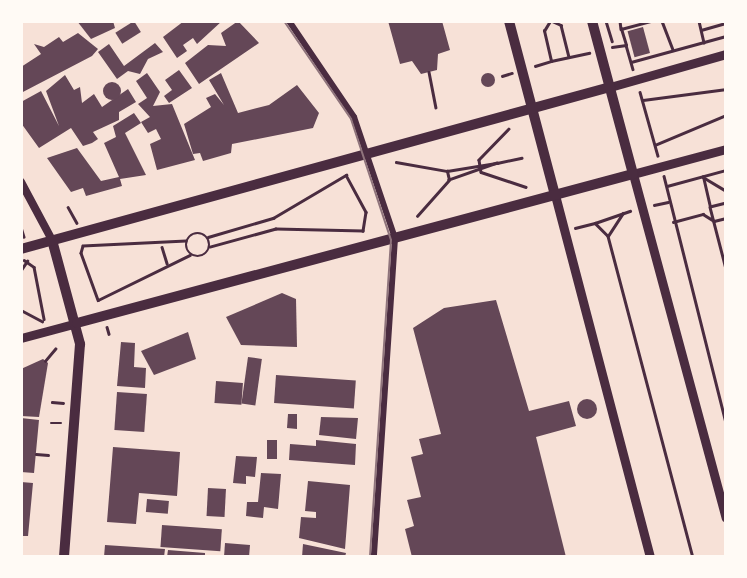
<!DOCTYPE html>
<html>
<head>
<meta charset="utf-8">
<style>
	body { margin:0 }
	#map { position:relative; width:747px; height:578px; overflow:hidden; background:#f7e1d7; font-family:"IBM Plex Serif",serif }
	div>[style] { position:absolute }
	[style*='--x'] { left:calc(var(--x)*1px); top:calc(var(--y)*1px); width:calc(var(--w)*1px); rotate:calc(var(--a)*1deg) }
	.building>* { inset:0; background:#644757; transform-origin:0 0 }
	.round { border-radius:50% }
	.path>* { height:2.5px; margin:-1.25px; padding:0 1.25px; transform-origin:1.25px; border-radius:1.25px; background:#4a2c40 }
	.path>.ring { margin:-1.25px; padding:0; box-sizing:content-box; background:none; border:2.5px solid #4a2c40; border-radius:50% }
	.minor>* { height:6px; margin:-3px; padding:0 3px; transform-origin:3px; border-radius:3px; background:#4a2c40 }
	.tertiary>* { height:8px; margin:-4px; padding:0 4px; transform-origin:4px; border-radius:4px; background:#4a2c40 }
	.secondary>* { height:9px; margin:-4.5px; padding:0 4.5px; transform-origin:4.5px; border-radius:4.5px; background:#4a2c40 }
	.primary>* { height:10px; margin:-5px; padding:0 5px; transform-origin:5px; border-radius:5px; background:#4a2c40 }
	.tram>* { height:2px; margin:-1px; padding:0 1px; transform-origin:1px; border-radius:1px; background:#8f747c }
	span { translate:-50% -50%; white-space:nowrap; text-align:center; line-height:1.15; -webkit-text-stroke:7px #fffaf5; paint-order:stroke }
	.frame { position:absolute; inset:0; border:23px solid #fffaf5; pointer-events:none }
</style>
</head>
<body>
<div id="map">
	<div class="building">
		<i style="clip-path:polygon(77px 21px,113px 21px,115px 28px,91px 39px)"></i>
		<i style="left:134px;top:21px;width:13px;height:22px;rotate:58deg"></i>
		<i style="clip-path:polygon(184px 21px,222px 21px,197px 44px,193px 38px,183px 45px,187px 51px,177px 58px,163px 37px)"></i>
		<i style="clip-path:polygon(238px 21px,259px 43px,199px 84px,185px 63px,208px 45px,226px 46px,221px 33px)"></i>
		<i style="clip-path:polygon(388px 21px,442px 21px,450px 50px,438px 54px,437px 70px,421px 74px,412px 61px,400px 64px)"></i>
		<i style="left:643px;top:27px;width:27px;height:16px;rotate:75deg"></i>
		<i style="clip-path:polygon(78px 33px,98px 49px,92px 56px,21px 93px,21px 67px,41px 54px,34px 44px,44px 47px,59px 37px,63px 42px)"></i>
		<i style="clip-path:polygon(155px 43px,163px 52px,148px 59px,140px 74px,128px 71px,117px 79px,98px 52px,109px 44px,124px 66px)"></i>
		<i style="clip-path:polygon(179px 70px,192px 88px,169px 103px,164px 96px,172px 90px,165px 80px)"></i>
		<i style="clip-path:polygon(147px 73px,160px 92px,153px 106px,172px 104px,195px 160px,157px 170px,150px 144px,161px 139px,156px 129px,148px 133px,141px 122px,150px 117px,138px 104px,147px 98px,136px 81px)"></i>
		<i style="clip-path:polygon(221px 73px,238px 113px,269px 105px,297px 85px,319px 113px,313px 128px,232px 144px,231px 153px,203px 161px,200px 153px,193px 154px,184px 124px,211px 107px,206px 98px,215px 94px,224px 105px,209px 80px)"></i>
		<i class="round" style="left:481px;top:73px;width:14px;height:14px"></i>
		<i style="clip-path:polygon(65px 75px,74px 90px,80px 87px,82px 103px,94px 94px,102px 107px,128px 89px,136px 102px,119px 112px,119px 120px,93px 132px,98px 139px,92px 143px,83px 146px,71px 128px,39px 148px,21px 123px,21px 102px,41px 91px,59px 126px,46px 91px)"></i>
		<i class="round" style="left:103px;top:82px;width:18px;height:18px"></i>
		<i style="clip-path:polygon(134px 113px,141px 123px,125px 133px,146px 175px,120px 179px,122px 186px,86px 196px,83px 188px,71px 192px,47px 158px,77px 148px,101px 181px,119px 177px,104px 143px,116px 137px,113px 126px)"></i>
		<i style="clip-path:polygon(282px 293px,296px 299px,297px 347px,241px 345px,226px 317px)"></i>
		<i style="clip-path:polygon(496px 300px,529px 411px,569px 401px,576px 426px,536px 437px,566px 557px,412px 557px,405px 529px,414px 526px,407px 500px,421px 497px,411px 457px,423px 454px,419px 439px,441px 434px,413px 328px,444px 308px)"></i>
		<i style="clip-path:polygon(188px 332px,196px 359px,154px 375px,141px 351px)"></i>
		<i style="clip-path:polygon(121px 342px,135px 343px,134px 367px,146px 368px,145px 388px,117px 386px)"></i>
		<i style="left:248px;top:357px;width:14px;height:47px;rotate:8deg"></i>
		<i style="clip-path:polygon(43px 359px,48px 363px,39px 417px,21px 416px,21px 369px)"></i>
		<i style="left:276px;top:375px;width:80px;height:28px;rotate:4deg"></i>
		<i style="left:216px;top:381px;width:27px;height:22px;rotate:4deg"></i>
		<i style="left:117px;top:392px;width:30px;height:38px;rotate:4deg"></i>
		<i class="round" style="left:577px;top:399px;width:20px;height:20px"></i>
		<i style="clip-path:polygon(288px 414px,297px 414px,297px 429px,287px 428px)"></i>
		<i style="clip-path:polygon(321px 417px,358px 418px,356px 439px,319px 435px)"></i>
		<i style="clip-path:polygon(21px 418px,39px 420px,34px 473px,21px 472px)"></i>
		<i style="left:267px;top:440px;width:10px;height:19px"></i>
		<i style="clip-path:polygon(316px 440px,356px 444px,355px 465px,289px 460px,290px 444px,316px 446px)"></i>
		<i style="clip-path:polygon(113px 447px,180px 452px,177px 496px,139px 493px,136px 524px,107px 522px)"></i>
		<i style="clip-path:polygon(236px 456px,257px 457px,255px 477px,246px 476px,246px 484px,233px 483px)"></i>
		<i style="clip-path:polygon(261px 473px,281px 474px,278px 509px,264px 507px,263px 518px,246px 516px,247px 502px,258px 502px)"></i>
		<i style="clip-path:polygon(308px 481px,350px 485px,345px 549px,299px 538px,301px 517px,316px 518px,316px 512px,305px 511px)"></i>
		<i style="clip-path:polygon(21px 482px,33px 483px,28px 536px,21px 536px)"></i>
		<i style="left:208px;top:488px;width:18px;height:28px;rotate:3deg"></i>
		<i style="left:147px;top:499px;width:22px;height:13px;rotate:5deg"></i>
		<i style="left:162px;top:525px;width:60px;height:22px;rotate:4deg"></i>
		<i style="clip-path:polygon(225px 543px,250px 545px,249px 557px,224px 557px)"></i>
		<i style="clip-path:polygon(303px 544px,346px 553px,345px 557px,302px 557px)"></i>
		<i style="clip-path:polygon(105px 545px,165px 549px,164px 557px,104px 557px)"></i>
		<i style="clip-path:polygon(168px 550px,205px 553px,205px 557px,167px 557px)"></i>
	</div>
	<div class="path">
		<i style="--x:552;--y:21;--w:10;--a:24"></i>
		<i style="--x:561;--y:25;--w:32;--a:76"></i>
		<i style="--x:606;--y:21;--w:21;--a:73"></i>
		<i style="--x:620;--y:21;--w:8;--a:83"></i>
		<i style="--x:662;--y:21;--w:31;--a:69"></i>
		<i style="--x:699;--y:21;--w:22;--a:77"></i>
		<i style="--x:701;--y:30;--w:26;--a:-16"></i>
		<i style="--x:626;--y:45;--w:17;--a:-107"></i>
		<i style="--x:621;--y:29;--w:31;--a:-15"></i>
		<i style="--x:612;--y:47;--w:14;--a:-8"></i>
		<i style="--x:626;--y:45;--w:25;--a:74"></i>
		<i style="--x:551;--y:61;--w:39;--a:-12"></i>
		<i style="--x:631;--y:62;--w:98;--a:-15.3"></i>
		<i style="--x:535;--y:66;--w:17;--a:-17"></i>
		<i style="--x:551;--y:61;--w:31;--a:-103"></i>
		<i style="--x:544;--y:31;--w:12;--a:-59"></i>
		<i style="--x:429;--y:72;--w:36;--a:79"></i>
		<i style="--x:502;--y:76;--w:10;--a:-17"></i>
		<i style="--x:640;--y:92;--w:66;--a:74.3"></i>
		<i style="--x:643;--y:100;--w:84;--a:-7.5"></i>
		<i style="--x:509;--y:129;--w:43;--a:134.1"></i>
		<i style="--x:479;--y:160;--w:12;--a:81"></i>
		<i style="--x:481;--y:172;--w:47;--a:18.4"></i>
		<i style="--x:655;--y:145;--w:77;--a:-22.9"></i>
		<i style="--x:396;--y:162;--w:52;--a:10"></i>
		<i style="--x:447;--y:171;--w:51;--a:-9.1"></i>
		<i style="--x:497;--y:163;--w:51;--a:160.5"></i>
		<i style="--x:449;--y:180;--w:9;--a:-103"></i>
		<i style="--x:497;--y:163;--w:25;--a:-12"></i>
		<i style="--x:664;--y:176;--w:255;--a:75.9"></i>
		<i style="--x:667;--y:186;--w:61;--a:-15.2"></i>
		<i style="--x:726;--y:203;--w:16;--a:166"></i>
		<i style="--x:710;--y:207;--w:64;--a:75.5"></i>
		<i style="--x:654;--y:205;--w:14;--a:-12"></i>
		<i style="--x:68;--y:207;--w:18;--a:61"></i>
		<i style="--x:710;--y:207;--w:31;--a:-103"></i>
		<i style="--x:703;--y:177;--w:27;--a:31"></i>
		<i style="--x:417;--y:216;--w:48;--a:-48.4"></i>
		<i style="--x:673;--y:222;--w:31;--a:-15"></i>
		<i style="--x:703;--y:214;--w:13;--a:32"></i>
		<i style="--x:714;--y:221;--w:12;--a:-14"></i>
		<i style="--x:595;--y:223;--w:37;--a:-19"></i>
		<i style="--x:21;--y:227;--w:10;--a:73"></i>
		<i style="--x:575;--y:228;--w:21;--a:-14"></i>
		<i style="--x:595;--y:223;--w:18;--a:45"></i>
		<i style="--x:608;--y:236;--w:332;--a:75.2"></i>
		<i class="ring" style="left:186px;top:233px;width:21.5px;height:21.5px"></i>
		<i style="--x:608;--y:236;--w:27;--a:-57"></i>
		<i style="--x:208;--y:237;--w:68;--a:-16.3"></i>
		<i style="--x:273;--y:218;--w:85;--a:-30.5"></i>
		<i style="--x:346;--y:175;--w:42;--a:61.6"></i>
		<i style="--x:366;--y:212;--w:19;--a:99"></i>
		<i style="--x:363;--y:231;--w:87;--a:-178.7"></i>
		<i style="--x:276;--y:229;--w:68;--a:164.7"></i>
		<i style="--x:186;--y:241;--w:103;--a:177.2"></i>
		<i style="--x:83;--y:246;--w:7;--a:106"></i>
		<i style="--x:81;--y:253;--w:50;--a:70.1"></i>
		<i style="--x:98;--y:300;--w:102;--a:-26.1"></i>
		<i style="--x:162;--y:247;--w:17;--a:73"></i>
		<i style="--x:24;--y:260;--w:12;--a:35"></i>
		<i style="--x:34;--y:267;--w:53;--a:79.1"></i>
		<i style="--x:21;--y:270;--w:11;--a:-56"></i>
		<i style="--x:21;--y:310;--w:24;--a:28"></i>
		<i style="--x:107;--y:327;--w:7;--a:74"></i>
		<i style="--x:45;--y:361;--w:16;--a:-50"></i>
		<i style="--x:52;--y:402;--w:11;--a:5"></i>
		<i style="--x:51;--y:423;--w:10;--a:0"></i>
		<i style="--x:36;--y:454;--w:12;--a:5"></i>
	</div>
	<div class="minor">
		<i style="--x:289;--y:21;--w:116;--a:55.9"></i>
		<i style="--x:354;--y:117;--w:128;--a:71.3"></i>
		<i style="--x:395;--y:238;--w:320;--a:93.8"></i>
	</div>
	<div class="tertiary">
		<i style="--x:21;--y:182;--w:66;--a:61.9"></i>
	</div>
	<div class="secondary">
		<i style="--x:610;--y:87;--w:121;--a:-15.9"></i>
		<i style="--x:726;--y:149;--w:96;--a:165"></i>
		<i style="--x:633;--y:174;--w:356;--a:74.9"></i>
		<i style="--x:555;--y:195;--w:374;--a:75.3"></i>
		<i style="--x:21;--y:338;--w:58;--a:-15"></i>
	</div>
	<div class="primary">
		<i style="--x:509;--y:21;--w:180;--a:75.2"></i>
		<i style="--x:52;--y:240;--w:108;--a:74.9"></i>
		<i style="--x:80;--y:344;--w:214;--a:94.3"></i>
		<i style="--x:21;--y:249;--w:611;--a:-15.38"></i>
		<i style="--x:77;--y:323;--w:576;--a:-15"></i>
		<i style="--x:633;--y:174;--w:158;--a:-105"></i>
	</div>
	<div class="tram">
		<i style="--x:284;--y:21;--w:119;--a:55.6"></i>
		<i style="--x:351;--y:119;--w:127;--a:71.7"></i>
		<i style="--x:391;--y:240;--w:318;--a:93.8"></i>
	</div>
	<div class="frame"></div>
</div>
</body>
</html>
